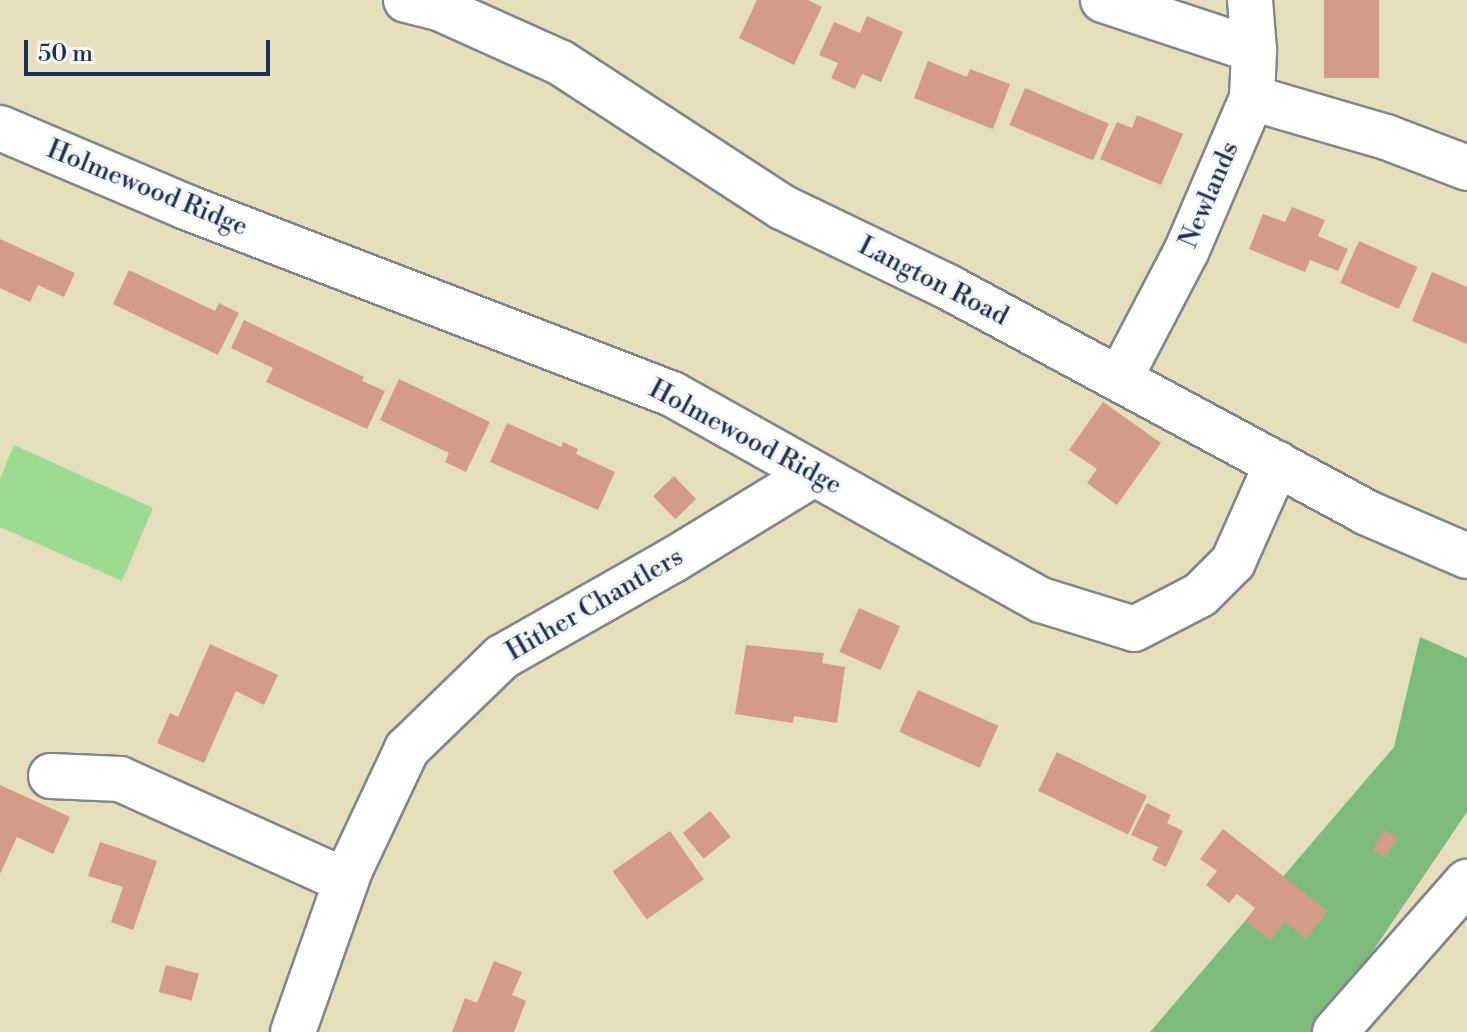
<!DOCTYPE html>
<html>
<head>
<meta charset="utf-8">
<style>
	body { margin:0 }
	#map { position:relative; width:1467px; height:1032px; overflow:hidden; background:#e6dfbb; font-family:"Libre Bodoni",serif }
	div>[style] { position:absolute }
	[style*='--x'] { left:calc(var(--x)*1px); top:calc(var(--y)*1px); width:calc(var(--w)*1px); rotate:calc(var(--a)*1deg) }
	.green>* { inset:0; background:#9cdb91 }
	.forest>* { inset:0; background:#7dbb7b }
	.building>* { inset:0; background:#d49b86; transform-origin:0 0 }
	.roads { filter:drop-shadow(2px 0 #80878c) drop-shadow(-2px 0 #80878c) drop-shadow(0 2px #80878c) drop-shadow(0 -2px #80878c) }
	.minor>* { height:44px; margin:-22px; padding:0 22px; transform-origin:22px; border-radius:22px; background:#fff }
	.major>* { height:44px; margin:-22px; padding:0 22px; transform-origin:22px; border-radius:22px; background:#fff }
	span { translate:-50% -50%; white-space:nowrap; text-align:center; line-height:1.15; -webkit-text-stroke:6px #f6f6f2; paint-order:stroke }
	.street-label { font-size:26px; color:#1b2f5e }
	.scale { position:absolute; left:24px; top:40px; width:246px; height:36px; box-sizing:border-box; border:4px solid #1b2f5e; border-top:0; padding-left:10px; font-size:24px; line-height:28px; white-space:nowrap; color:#1b2f5e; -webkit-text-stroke:6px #f6f6f2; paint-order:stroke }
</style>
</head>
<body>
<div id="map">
	<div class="green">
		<i style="clip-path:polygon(14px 445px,153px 508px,122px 581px,0 527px,0 479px)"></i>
	</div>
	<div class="forest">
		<i style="clip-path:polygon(1420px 637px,1467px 658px,1467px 812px,1318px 1032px,1150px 1032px,1394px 747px)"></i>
	</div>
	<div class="building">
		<i style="clip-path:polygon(757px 0,808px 0,822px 7px,794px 65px,739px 38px)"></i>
		<i style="left:1324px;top:0;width:55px;height:78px"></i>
		<i style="clip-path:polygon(867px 16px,903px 32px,881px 82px,862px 74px,855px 89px,831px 78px,838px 63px,819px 55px,834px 22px,860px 33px)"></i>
		<i style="clip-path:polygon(928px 61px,967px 77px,970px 69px,1010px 84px,993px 129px,914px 98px)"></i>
		<i style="left:1025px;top:88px;width:91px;height:40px;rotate:23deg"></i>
		<i style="clip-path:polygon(1137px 115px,1183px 134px,1161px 185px,1100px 159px,1117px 122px,1132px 128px)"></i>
		<i style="clip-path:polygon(1292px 207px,1325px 220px,1318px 236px,1348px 249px,1338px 271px,1310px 260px,1305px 272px,1249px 249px,1263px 214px,1285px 222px)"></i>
		<i style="clip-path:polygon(0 239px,75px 273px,64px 297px,38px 285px,30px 302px,0 288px)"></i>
		<i style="left:1359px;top:241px;width:64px;height:46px;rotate:24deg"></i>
		<i style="clip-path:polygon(129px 270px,215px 311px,219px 303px,239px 313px,218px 355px,113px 304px)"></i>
		<i style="clip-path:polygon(1432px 272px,1467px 287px,1467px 344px,1412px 321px)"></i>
		<i style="clip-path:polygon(244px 320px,364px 377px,362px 381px,385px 391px,367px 429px,266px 382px,273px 368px,231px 348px)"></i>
		<i style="clip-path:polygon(399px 379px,490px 422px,466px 472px,445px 462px,449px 453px,380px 420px)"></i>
		<i style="clip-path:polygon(1103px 402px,1161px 443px,1117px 505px,1087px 483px,1097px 469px,1069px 450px)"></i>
		<i style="clip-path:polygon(507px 423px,561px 447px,563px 442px,578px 449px,576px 454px,615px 472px,598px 510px,490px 462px)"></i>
		<i style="left:674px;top:476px;width:32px;height:29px;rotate:46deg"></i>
		<i style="left:859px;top:608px;width:45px;height:48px;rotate:24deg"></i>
		<i style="clip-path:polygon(210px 644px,278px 675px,264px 705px,236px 691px,204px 763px,157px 743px,170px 713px,178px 717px)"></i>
		<i style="clip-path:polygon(746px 645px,824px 653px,822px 663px,845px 667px,837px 723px,794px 716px,793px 723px,735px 714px)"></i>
		<i style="left:918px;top:690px;width:88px;height:46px;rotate:24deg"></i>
		<i style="left:1057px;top:752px;width:100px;height:43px;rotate:26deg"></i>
		<i style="clip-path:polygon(0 785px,70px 817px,53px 854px,17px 837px,0 874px)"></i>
		<i style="clip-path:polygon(1147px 803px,1171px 815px,1167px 823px,1183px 831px,1166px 867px,1152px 860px,1158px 847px,1131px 835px)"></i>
		<i style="left:710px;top:811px;width:33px;height:35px;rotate:51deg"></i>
		<i style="clip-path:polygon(1223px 829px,1328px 911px,1306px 939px,1285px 922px,1271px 940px,1245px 921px,1255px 908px,1237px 894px,1229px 903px,1206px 885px,1217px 871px,1200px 859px)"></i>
		<i style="left:1385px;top:830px;width:15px;height:23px;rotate:32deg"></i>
		<i style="left:670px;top:831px;width:59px;height:70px;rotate:55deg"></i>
		<i style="clip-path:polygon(100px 842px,157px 861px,133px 930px,111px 922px,123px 887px,88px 876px)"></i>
		<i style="clip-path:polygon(494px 961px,522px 972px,512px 995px,526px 1001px,514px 1032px,452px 1032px,465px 998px,477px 1003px)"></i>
		<i style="left:166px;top:965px;width:34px;height:28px;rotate:15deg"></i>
	</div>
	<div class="roads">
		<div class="minor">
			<i style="--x:1103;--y:0;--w:159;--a:18.3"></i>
			<i style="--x:1252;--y:98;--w:140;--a:16.2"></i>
			<i style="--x:1386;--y:137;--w:87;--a:20.9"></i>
			<i style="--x:0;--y:128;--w:202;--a:23"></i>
			<i style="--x:186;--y:207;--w:521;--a:21.05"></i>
			<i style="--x:672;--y:394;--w:423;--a:29.2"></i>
			<i style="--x:1041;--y:600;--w:97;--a:17.3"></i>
			<i style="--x:1134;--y:629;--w:74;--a:-27.3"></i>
			<i style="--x:1200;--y:595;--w:47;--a:-45"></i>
			<i style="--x:1233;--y:562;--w:108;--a:-66"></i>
			<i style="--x:1120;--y:378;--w:142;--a:-62.4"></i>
			<i style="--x:1186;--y:252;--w:168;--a:-66.8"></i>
			<i style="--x:1252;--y:98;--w:48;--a:-87.6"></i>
			<i style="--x:1254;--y:50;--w:50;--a:-94.6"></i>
			<i style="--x:51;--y:776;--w:69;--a:2.5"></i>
			<i style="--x:120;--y:779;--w:248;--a:24.3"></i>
			<i style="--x:293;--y:1032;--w:172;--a:-70.6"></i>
			<i style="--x:350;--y:870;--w:134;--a:-64.8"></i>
			<i style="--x:407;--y:749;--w:132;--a:-44.1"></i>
			<i style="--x:502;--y:657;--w:197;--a:-29.6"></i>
			<i style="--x:673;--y:560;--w:165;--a:-31.4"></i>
			<i style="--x:1335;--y:1032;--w:200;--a:-48.7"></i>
		</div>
		<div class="major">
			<i style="--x:406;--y:0;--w:36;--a:14"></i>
			<i style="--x:441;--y:9;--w:132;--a:24.2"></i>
			<i style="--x:561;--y:63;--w:264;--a:33.1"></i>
			<i style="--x:782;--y:207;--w:184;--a:25.7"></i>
			<i style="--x:948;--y:287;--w:474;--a:28.3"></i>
			<i style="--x:1365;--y:512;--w:111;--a:23.3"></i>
		</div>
	</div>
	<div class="street-label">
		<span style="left:147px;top:189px;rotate:22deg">Holmewood Ridge</span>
		<span style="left:1210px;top:195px;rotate:-67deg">Newlands</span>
		<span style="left:933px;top:282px;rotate:27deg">Langton Road</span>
		<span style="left:745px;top:438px;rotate:28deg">Holmewood Ridge</span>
		<span style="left:595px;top:605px;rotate:-30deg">Hither Chantlers</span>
	</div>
	<div class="scale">50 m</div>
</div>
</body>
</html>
